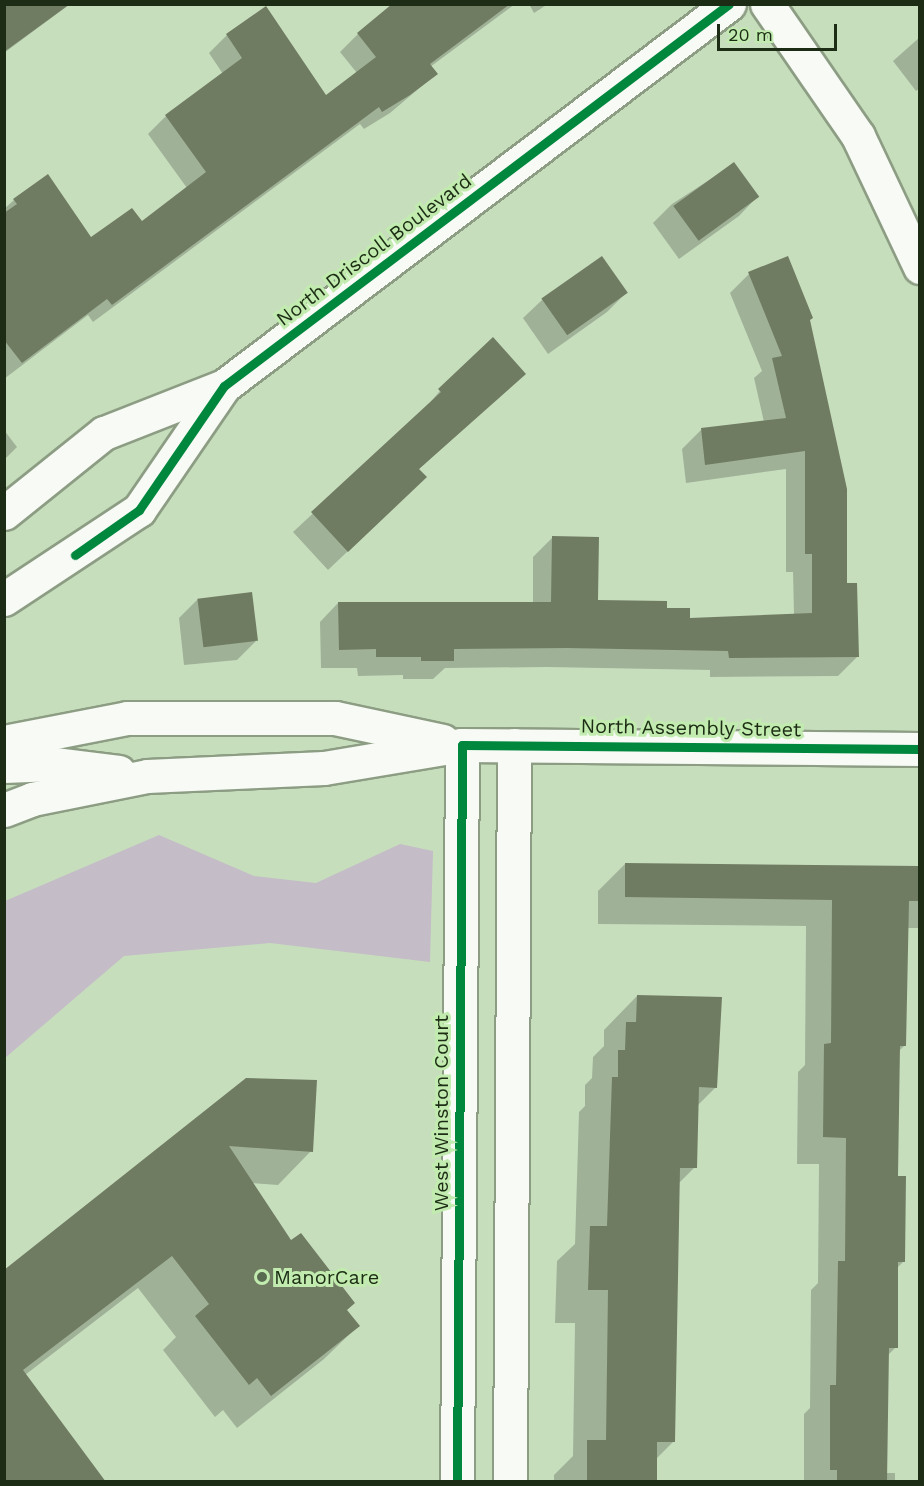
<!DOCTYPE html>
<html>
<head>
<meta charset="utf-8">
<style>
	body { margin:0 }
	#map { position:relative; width:924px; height:1486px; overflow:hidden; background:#c7debd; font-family:"Work Sans",sans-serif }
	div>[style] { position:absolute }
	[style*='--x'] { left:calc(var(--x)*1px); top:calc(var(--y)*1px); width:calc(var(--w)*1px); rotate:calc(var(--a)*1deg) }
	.green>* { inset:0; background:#c4bcc7 }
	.shadow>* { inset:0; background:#0003 }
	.building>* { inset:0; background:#707c62; transform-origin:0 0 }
	.roads { filter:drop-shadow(2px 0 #8c9d83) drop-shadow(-2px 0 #8c9d83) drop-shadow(0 2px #8c9d83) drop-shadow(0 -2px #8c9d83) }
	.street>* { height:33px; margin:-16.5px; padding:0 16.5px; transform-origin:16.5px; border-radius:16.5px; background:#f7faf5 }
	.secondary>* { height:33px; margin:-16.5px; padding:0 16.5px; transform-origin:16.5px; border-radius:16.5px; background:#f7faf5 }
	.cycleway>* { height:9px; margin:-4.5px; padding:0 4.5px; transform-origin:4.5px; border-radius:4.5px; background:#00873e }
	.dots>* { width:16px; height:16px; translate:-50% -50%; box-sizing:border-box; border:3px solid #c2ecaf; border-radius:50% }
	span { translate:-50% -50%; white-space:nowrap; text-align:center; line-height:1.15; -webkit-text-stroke:6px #c2ecaf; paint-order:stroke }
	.street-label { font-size:20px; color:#1d2d15 }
	.poi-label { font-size:20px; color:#1d2d15 }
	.left { translate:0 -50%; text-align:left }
	.frame { position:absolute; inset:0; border:6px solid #1d2d15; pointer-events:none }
	.scale { position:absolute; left:717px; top:24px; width:120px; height:27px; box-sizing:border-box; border:3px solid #1d2d15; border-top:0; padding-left:8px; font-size:18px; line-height:21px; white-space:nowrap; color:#1d2d15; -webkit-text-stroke:4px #c2ecaf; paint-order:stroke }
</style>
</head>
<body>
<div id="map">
	<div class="green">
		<i style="clip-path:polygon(159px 835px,254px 876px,316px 883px,400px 844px,433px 851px,430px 962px,270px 943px,124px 956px,5px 1058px,5px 901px)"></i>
	</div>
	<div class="shadow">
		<i style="clip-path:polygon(4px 4px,70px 4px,4px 53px)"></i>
		<i style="clip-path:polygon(433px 4px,515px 4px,430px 67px,436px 74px,390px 113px,364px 129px,360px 124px,93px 322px,88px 315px,4px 379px,4px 209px,14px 200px,91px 239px,141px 223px,187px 188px,148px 134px,165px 117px,212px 177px,165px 117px,223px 74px,209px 53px,227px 35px,325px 97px,357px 73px,340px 52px,358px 34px)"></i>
		<i style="clip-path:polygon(529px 4px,548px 4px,534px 13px)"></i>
		<i style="clip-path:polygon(920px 37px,920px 88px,916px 91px,893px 61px)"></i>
		<i style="clip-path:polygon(734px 164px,757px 197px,739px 216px,679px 259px,653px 223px,672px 204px)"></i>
		<i style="clip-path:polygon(602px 258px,626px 293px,607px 312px,548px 354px,523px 318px,542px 300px)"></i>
		<i style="clip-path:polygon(749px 274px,809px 321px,857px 657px,838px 676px,710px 677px,710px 670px,547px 667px,445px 668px,433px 679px,403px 679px,403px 675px,358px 676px,357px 668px,321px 668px,320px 622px,338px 603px,533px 603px,533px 557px,552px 538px,596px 601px,665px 609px,688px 620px,794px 615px,793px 572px,786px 572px,786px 469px,686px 483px,682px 449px,701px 430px,764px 422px,754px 378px,762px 371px,730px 293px)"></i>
		<i style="clip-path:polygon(493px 339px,524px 374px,418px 470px,406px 496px,328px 570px,293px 532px,423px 411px,449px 380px)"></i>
		<i style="clip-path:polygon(4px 430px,17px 447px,4px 460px)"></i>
		<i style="clip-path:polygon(198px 599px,256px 641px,237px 660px,184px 665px,179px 618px)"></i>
		<i style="clip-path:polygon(625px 864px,920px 868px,920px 928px,907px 928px,905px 1045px,898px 1052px,896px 1177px,904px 1261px,897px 1268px,896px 1347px,887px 1356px,886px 1473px,895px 1473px,895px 1482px,804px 1482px,804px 1414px,810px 1408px,811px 1290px,818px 1283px,819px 1164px,797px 1164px,798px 1072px,805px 1065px,806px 926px,598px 924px,598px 891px)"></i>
		<i style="clip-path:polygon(637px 996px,716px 1087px,697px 1106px,695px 1167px,678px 1184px,674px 1441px,656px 1459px,656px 1482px,554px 1482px,554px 1475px,573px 1456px,575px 1323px,555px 1323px,557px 1261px,575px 1244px,579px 1112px,585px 1106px,585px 1085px,592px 1078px,593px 1057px,604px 1046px,604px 1030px)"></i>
		<i style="clip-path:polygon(246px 1079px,311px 1151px,278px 1185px,251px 1183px,291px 1242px,358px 1326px,324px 1359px,237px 1428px,223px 1410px,215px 1417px,163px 1350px,176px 1337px,138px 1288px,25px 1375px,4px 1482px,4px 1272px)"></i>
	</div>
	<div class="building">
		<i style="clip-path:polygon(4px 4px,70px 4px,4px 52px)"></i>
		<i style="clip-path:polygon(392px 4px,510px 4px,430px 64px,438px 74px,410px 95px,382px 112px,379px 107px,112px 305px,107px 299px,22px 363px,4px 340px,4px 213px,17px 204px,13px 199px,48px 174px,91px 237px,132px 208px,142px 221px,206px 172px,165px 115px,242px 58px,226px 34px,266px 6px,326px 95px,376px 57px,357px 33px)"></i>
		<i style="left:734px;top:162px;width:43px;height:75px;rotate:54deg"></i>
		<i style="left:602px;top:256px;width:45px;height:74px;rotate:55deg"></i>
		<i style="clip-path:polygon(788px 256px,813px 318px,810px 320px,847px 489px,847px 583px,857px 583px,859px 657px,729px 658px,728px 651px,567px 648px,454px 649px,454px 661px,421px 661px,421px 657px,376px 657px,376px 649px,339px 650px,338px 602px,551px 602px,552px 536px,599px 537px,598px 600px,667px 601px,667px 608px,690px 608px,690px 618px,812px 613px,812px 554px,805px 554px,805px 451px,705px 465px,701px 428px,786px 418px,772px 358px,782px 356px,748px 272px)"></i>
		<i style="clip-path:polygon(493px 337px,526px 374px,419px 469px,427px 477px,348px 552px,311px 512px,441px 392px,438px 389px)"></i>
		<i style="left:252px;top:592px;width:49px;height:55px;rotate:83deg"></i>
		<i style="clip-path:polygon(625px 863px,920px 866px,920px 901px,909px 901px,906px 1046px,900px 1046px,898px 1176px,906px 1176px,905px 1262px,898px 1262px,898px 1348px,889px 1348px,887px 1482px,837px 1482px,837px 1470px,830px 1470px,830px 1385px,836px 1385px,838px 1261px,845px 1261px,846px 1138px,823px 1137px,824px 1044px,831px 1043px,832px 900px,625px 897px)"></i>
		<i style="clip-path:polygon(637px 995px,722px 997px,717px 1088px,699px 1087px,697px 1168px,680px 1168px,675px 1442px,657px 1442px,657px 1482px,587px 1482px,587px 1440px,606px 1440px,608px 1290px,588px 1290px,590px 1226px,607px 1226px,612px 1077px,618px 1077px,618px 1050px,625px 1050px,626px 1022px,636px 1022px)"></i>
		<i style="clip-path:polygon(246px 1078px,317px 1080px,313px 1152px,229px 1146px,291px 1240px,301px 1233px,355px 1303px,347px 1310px,360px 1326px,271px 1396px,257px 1378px,249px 1385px,195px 1316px,209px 1304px,172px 1256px,23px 1370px,106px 1482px,4px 1482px,4px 1270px)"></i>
	</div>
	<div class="roads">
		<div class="street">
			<i style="--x:767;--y:4;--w:160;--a:55.4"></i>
			<i style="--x:858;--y:136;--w:145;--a:64.7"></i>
			<i style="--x:457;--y:1482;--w:737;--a:-89.61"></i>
			<i style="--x:510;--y:1482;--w:737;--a:-89.69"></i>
		</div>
		<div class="secondary">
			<i style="--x:4;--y:513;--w:128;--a:-38.7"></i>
			<i style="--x:104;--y:433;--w:129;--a:-21.4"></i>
			<i style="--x:224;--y:386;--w:633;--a:-37.11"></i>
			<i style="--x:4;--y:599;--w:162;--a:-33.4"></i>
			<i style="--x:139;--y:510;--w:150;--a:-55.6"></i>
			<i style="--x:4;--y:742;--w:125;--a:-11"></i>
			<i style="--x:127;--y:718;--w:208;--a:0"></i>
			<i style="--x:335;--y:718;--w:110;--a:12"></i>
			<i style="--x:4;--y:766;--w:50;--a:-2.3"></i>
			<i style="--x:54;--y:764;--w:65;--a:7"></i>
			<i style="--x:4;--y:810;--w:30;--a:-21"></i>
			<i style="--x:32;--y:799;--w:117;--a:-11.3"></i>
			<i style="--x:147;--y:776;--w:177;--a:-2.6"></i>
			<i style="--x:324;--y:768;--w:140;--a:-9.5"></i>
			<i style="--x:462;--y:745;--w:458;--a:0.5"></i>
		</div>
	</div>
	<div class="cycleway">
		<i style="--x:75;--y:555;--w:78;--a:-35.1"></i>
		<i style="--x:139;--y:510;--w:150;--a:-55.6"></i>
		<i style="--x:224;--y:386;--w:633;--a:-37.11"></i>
		<i style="--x:457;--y:1482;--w:737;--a:-89.61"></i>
		<i style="--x:462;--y:745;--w:458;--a:0.5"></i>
	</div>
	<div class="dots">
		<i style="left:262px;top:1277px;background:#586b50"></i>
	</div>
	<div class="street-label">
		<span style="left:374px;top:250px;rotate:-37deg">North Driscoll Boulevard</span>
		<span style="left:691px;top:728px;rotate:1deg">North Assembly Street</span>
		<span style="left:441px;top:1113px;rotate:-90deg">West Winston Court</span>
	</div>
	<div class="poi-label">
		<span class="left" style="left:274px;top:1277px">ManorCare</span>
	</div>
	<div class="frame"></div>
	<div class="scale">20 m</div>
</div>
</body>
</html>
